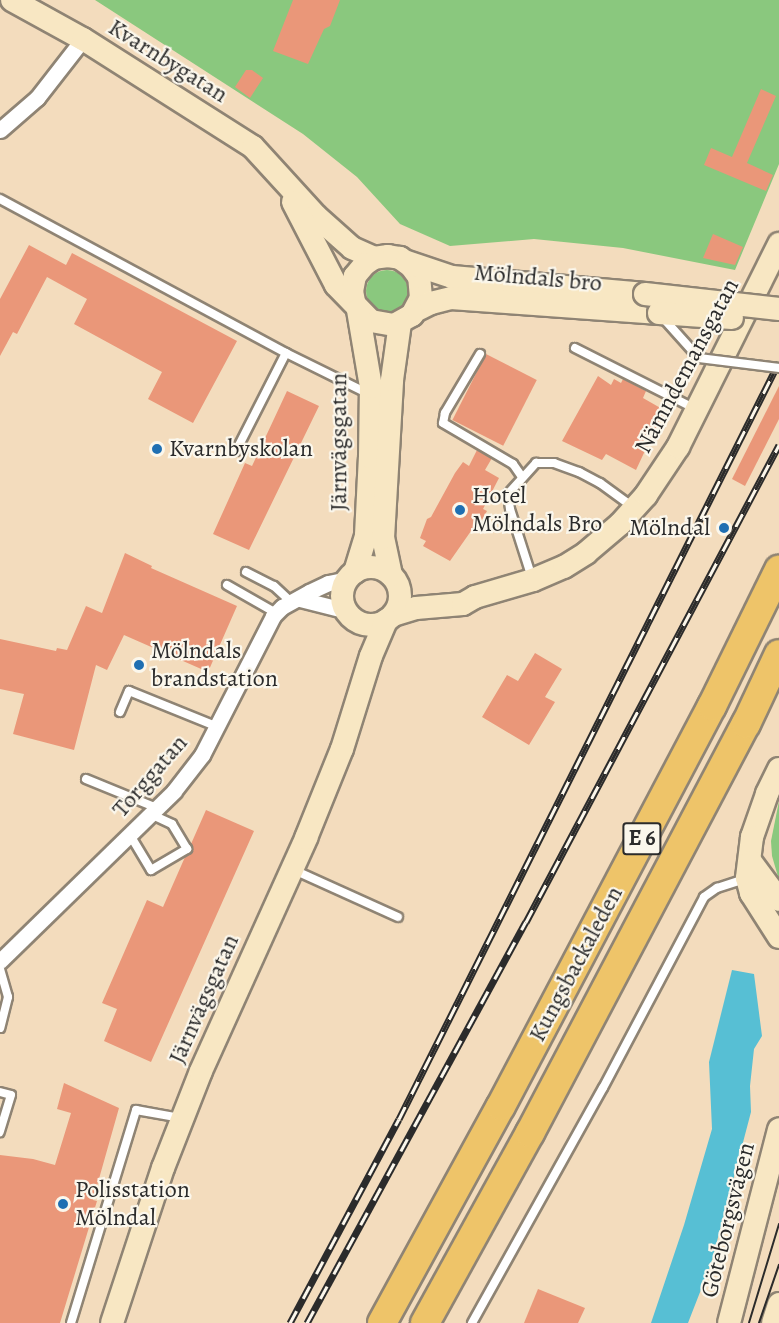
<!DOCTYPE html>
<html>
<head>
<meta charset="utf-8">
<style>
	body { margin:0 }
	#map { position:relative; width:779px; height:1323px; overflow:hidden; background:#f3dcbd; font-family:Alegreya,serif }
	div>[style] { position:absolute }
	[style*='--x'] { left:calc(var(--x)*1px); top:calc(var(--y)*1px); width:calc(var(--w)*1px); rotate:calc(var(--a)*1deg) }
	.green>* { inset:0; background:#8ac87e }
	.round { border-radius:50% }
	.water>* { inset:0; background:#57bfd4 }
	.building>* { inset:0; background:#ea9779; transform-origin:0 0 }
	.roads { filter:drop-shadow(2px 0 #8f8474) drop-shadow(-2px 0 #8f8474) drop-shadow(0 2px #8f8474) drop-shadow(0 -2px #8f8474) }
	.lane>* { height:8px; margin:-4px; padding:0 4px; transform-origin:4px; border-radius:4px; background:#fff }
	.street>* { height:15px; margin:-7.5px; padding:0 7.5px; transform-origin:7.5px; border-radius:7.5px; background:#fff }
	.secondary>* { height:22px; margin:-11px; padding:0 11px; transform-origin:11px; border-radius:11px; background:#f8e7c3 }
	.secondary>.ring { margin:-11px; padding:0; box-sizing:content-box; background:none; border:22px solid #f8e7c3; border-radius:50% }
	.highway>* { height:28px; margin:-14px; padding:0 14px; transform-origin:14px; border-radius:14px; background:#eec469 }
	.tram>* { height:1.5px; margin:-0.75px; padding:0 0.75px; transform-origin:0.75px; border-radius:0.75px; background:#2b2b2b }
	.rail>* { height:7px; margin-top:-3.5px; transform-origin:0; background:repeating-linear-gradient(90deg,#fbf7ec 0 14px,#2b2b2b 0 28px); box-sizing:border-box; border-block:2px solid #2b2b2b }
	.bridges { filter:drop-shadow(2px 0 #8f8474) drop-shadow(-2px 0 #8f8474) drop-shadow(0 2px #8f8474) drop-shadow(0 -2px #8f8474) }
	.lane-bridge>* { height:8px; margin:-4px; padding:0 4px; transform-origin:4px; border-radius:4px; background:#fff }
	.secondary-bridge>* { height:22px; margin:-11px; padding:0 11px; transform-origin:11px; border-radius:11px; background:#f8e7c3 }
	.dots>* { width:16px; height:16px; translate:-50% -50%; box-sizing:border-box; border:3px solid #fbf7ec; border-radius:50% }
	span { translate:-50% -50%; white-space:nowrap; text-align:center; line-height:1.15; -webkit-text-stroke:4.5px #fbf7ec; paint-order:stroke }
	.shield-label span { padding:2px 4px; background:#fbf7ec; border:2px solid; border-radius:4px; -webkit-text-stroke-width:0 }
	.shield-label { font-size:22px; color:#2b2b2b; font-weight:700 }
	.street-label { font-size:24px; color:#2b2b2b }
	.poi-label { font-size:24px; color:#2b2b2b }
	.left { translate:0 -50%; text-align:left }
	.right { translate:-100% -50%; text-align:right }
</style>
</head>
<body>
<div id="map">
	<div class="green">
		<i style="clip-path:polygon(95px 0,779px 0,779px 164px,735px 270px,623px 248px,534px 239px,450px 246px,400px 224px,357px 177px,303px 134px)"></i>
		<i class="round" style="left:366px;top:270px;width:42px;height:42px"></i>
		<i style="clip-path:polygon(779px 801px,779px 880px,772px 856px,771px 841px)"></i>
	</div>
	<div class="water">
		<i style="clip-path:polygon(732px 970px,754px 974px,762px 1036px,754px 1049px,750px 1086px,751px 1112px,711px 1264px,688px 1323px,651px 1323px,684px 1225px,712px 1129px,709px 1062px)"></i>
	</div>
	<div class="building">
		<i style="clip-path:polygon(293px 0,340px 0,330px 26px,324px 29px,308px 64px,273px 51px)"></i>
		<i style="clip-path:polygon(246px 70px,252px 70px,263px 78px,250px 98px,235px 87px)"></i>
		<i style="clip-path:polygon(761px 89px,776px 96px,747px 163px,773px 175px,766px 191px,704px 165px,711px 148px,732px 157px)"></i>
		<i style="clip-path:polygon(713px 234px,743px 247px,735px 265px,703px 258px)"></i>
		<i style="clip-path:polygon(29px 245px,66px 265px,72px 253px,237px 341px,193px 423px,148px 399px,162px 372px,74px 324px,87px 299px,47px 277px,17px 334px,13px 332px,0 356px,0 299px)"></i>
		<i style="left:486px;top:354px;width:57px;height:74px;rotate:27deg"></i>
		<i style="clip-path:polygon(598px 376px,611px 385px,614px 379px,621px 383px,623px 379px,646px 391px,643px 398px,664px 410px,636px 470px,606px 454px,602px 460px,562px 441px)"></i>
		<i style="clip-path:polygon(779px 386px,779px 419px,745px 486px,732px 479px)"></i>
		<i style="clip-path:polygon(287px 391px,319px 406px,249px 550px,213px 534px,245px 463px,252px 466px)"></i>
		<i style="clip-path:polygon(477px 450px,492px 458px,485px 470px,499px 478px,483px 509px,487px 511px,475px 532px,471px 531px,450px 561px,423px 546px,426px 541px,420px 538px,427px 519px,431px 517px,455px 473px,463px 462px,469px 466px)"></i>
		<i style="clip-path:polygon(125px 553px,152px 566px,151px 568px,237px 606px,208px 672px,124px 635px,107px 670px,96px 665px,74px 750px,13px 734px,24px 694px,0 689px,0 639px,56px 651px,57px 648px,67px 650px,86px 606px,102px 613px)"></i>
		<i style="clip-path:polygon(535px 653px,562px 669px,545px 697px,555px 702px,529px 745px,482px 717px,507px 675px,518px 681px)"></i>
		<i style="clip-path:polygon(206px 810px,254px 831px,151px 1062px,104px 1041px,117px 1009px,102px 1003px,147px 900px,163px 907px,185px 857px,192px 851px,191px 844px)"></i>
		<i style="clip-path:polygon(64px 1083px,119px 1108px,93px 1200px,97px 1201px,60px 1323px,0 1323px,0 1155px,33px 1159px,55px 1165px,71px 1113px,57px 1109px)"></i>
		<i style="clip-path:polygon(538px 1289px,585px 1308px,578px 1323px,524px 1323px)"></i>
	</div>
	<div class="roads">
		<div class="lane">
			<i style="--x:0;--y:199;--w:325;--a:28.3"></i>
			<i style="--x:286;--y:353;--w:90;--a:26.3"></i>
			<i style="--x:575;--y:348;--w:133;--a:26.8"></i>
			<i style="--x:480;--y:354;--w:69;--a:120.7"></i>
			<i style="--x:445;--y:413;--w:10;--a:101"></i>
			<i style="--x:443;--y:423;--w:81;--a:30.4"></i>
			<i style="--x:513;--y:464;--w:16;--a:55"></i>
			<i style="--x:236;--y:451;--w:110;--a:-63"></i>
			<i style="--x:246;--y:572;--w:31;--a:27"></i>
			<i style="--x:274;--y:586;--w:23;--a:43"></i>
			<i style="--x:532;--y:578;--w:72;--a:-107.7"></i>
			<i style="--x:510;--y:509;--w:15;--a:-98"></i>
			<i style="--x:508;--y:494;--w:42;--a:-47.9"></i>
			<i style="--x:536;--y:463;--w:18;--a:0"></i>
			<i style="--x:554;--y:463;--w:27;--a:20"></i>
			<i style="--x:579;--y:472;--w:24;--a:28"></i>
			<i style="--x:600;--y:483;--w:39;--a:36"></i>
			<i style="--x:227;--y:585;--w:56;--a:29.7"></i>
			<i style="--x:120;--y:712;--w:23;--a:-67"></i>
			<i style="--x:129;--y:691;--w:96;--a:22"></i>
			<i style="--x:86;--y:779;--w:77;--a:22.2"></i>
			<i style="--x:130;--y:835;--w:41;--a:59"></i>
			<i style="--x:151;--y:870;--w:42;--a:-30.3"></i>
			<i style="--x:187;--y:849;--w:29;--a:-121"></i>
			<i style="--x:172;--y:824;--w:23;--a:-155"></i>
			<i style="--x:294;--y:870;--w:114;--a:24.3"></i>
			<i style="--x:0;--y:969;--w:29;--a:74"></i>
			<i style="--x:8;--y:997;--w:32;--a:104"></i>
			<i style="--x:0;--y:1092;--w:11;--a:15"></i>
			<i style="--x:11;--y:1095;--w:39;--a:107"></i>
			<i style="--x:71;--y:1323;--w:223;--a:-73"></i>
			<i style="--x:136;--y:1110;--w:46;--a:10.1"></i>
			<i style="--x:472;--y:1323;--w:269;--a:-60.9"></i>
			<i style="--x:603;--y:1088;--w:216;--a:-62.1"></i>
			<i style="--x:704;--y:897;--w:16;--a:-35"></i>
			<i style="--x:717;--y:888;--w:28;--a:-18"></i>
		</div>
		<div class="street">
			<i style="--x:0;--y:130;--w:49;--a:-40.9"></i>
			<i style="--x:37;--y:98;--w:75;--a:-52.1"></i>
			<i style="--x:300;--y:599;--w:49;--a:14.3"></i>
			<i style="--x:0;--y:961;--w:243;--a:-44.3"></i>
			<i style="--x:174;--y:791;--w:46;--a:-52.1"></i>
			<i style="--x:202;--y:755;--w:156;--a:-62.9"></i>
			<i style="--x:273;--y:616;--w:13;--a:-45"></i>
			<i style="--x:282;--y:607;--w:31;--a:-29"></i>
			<i style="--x:309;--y:592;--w:21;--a:-25"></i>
			<i style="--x:328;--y:583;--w:20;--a:-11"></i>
		</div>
		<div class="secondary">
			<i style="--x:12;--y:0;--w:81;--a:28.8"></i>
			<i style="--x:83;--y:39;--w:201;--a:32.4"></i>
			<i style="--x:253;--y:147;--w:93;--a:47.6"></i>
			<i style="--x:316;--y:216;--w:48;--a:41.6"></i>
			<i style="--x:352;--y:248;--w:24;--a:24"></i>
			<i style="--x:293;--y:202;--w:93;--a:62.6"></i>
			<i style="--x:336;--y:285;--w:50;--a:45.8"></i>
			<i style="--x:371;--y:321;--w:23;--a:10"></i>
			<i style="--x:394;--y:325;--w:21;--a:-29"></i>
			<i style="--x:412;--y:315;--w:19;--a:-62"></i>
			<i style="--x:421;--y:298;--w:21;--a:-95"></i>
			<i style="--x:419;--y:277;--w:14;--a:-126"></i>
			<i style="--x:411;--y:266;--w:14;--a:-144"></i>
			<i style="--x:400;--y:258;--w:12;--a:-171"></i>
			<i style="--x:388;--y:256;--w:14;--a:172"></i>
			<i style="--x:374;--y:258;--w:11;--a:146"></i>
			<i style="--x:365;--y:264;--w:16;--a:130"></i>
			<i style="--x:355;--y:276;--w:15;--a:101"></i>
			<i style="--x:352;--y:291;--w:10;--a:79"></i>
			<i style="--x:407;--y:262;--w:47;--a:18.4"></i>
			<i style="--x:452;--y:277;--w:194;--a:5"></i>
			<i style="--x:415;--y:311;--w:18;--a:-27"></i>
			<i style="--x:431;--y:303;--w:21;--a:-14"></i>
			<i style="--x:451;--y:298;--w:209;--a:4.1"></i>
			<i class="ring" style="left:342px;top:567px;width:36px;height:36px"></i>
			<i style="--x:355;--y:572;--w:39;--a:-73"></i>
			<i style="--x:366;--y:535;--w:78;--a:-87.1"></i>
			<i style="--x:370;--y:457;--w:70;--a:-89.2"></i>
			<i style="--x:371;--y:387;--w:78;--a:-99.6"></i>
			<i style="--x:391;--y:575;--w:38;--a:-102"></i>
			<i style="--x:383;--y:538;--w:158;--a:-86.7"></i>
			<i style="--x:392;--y:380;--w:58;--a:-82"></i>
			<i style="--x:393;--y:615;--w:24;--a:-17"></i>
			<i style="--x:416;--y:608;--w:47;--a:-4.9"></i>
			<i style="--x:463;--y:604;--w:14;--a:-30"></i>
			<i style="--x:475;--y:597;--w:60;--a:-16.3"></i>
			<i style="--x:533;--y:580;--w:34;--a:-23"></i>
			<i style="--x:564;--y:567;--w:26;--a:-32"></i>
			<i style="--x:586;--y:553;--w:45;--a:-40.5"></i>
			<i style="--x:620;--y:524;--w:39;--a:-48"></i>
			<i style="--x:646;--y:495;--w:58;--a:-56.3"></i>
			<i style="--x:678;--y:447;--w:227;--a:-63.5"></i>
			<i style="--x:779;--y:769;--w:28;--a:116"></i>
			<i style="--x:767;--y:794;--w:46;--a:109.2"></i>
			<i style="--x:752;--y:837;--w:41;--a:97"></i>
			<i style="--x:747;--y:878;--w:16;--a:75"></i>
			<i style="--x:751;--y:893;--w:52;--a:57.5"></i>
			<i style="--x:751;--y:862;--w:47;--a:53.6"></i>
			<i style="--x:112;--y:1323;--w:163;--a:-71.8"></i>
			<i style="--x:163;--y:1168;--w:104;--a:-68.6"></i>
			<i style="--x:201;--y:1071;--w:256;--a:-65.7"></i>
			<i style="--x:306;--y:838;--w:96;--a:-68"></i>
			<i style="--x:342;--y:749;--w:97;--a:-72.7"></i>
			<i style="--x:371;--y:656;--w:39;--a:-67"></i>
			<i style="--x:729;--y:1323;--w:200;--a:-75.5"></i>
			<i style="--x:773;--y:1323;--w:20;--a:-72"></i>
		</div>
		<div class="highway">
			<i style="--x:382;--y:1323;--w:247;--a:-61.3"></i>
			<i style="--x:501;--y:1106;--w:452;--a:-62.2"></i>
			<i style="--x:712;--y:706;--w:152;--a:-63.8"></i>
			<i style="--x:425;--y:1323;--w:217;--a:-61.1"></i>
			<i style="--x:530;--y:1133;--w:463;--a:-62.2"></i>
			<i style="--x:746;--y:724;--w:77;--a:-64.8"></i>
		</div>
	</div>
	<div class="tram">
		<i style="--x:749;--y:1323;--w:103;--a:-73.1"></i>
		<i style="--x:759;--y:1323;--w:61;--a:-71"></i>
	</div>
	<div class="rail">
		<i style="--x:290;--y:1323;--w:231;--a:-61.9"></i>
		<i style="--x:399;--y:1119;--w:847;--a:-63.34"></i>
		<i style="--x:307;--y:1323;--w:457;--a:-61.4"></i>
		<i style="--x:526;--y:922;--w:540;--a:-62.06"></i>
	</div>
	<div class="bridges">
		<div class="lane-bridge">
			<i style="--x:664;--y:319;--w:52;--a:48.1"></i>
			<i style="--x:699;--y:358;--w:81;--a:7.1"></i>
		</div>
		<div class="secondary-bridge">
			<i style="--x:645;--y:294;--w:135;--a:6.4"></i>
			<i style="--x:659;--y:313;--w:73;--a:3.9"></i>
		</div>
	</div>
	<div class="dots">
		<i style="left:157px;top:449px;background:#1f6fb2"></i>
		<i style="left:460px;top:510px;background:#1f6fb2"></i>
		<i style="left:724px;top:528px;background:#1f6fb2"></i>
		<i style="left:139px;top:665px;background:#1f6fb2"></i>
		<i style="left:63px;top:1204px;background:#1f6fb2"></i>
	</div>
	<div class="shield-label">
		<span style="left:642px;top:839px">E 6</span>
	</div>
	<div class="street-label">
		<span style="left:168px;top:61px;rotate:32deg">Kvarnbygatan</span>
		<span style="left:538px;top:278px;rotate:5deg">Mölndals bro</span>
		<span style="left:687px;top:366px;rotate:-62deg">Nämndemansgatan</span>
		<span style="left:339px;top:442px;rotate:-90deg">Järnvägsgatan</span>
		<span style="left:150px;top:776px;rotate:-49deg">Torggatan</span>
		<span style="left:576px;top:964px;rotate:-62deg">Kungsbackaleden</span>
		<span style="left:204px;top:999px;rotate:-66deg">Järnvägsgatan</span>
		<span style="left:728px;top:1220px;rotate:-76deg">Göteborgsvägen</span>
	</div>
	<div class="poi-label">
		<span class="left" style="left:169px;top:449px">Kvarnbyskolan</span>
		<span class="left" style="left:472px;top:510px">Hotel<br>Mölndals Bro</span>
		<span class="right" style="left:710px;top:528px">Mölndal</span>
		<span class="left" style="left:151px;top:665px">Mölndals<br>brandstation</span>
		<span class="left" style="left:75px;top:1204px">Polisstation<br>Mölndal</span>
	</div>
</div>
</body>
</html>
